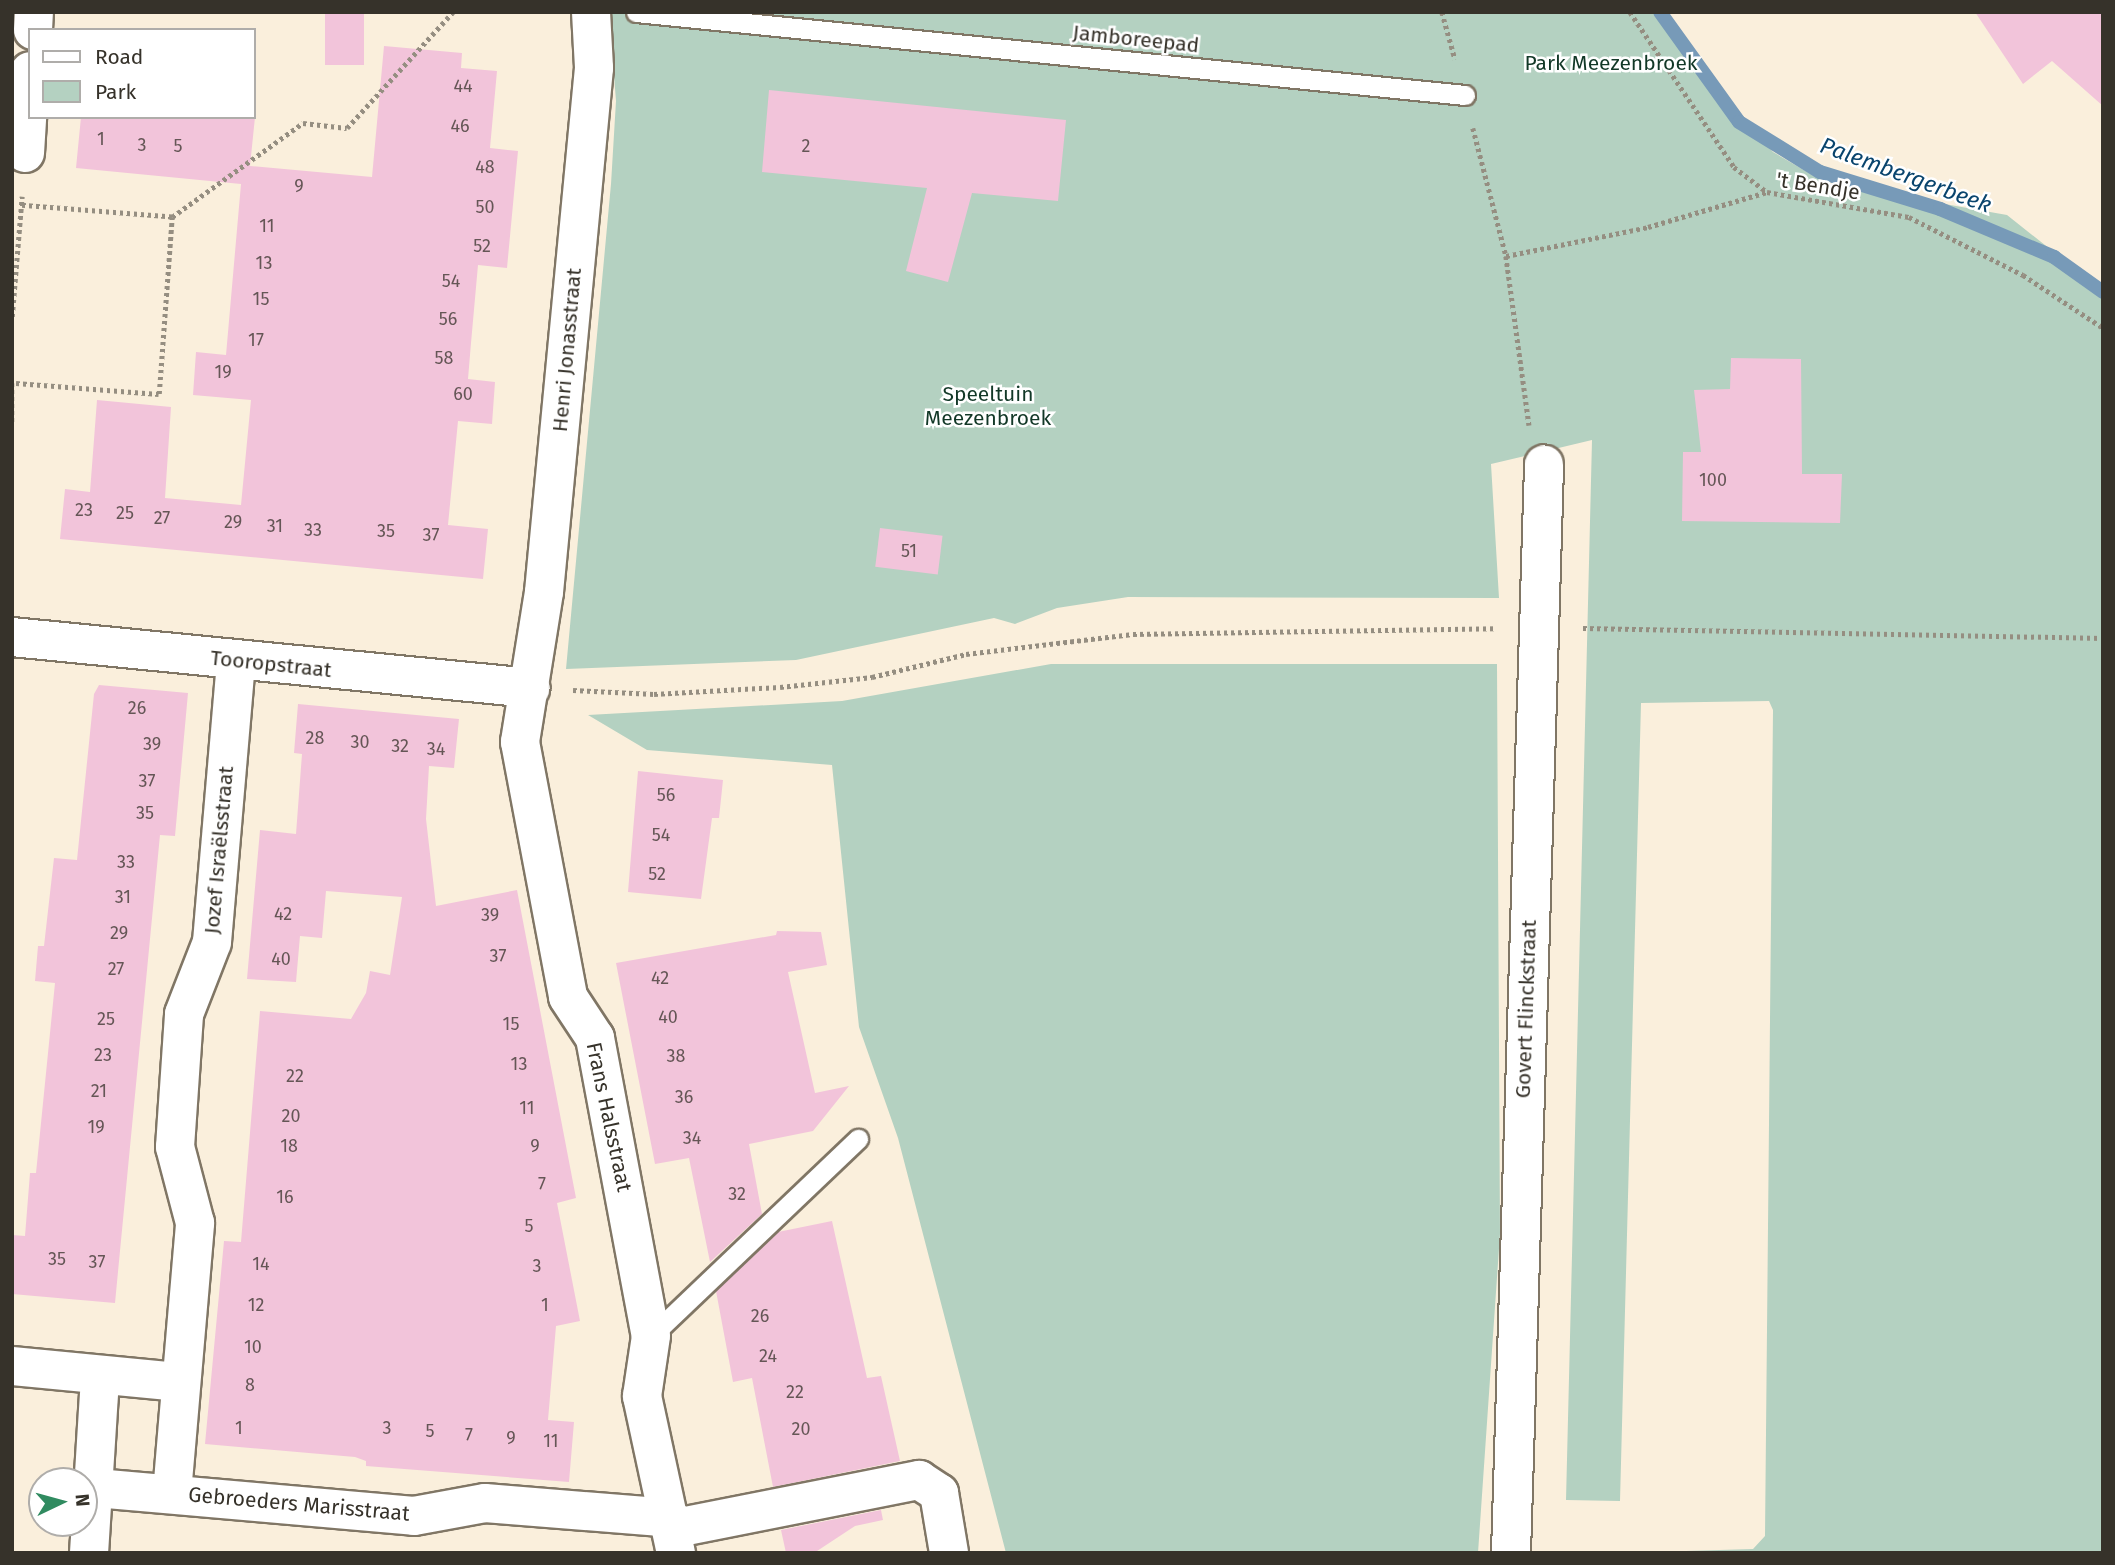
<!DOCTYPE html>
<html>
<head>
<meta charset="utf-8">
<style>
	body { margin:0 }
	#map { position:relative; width:2115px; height:1565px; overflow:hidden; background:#faefdc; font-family:"Fira Sans",sans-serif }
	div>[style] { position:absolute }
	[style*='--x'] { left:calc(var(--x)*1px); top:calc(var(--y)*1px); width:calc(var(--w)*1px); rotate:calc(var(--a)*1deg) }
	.green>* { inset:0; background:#b4d1c1 }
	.stream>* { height:14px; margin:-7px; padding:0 7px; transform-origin:7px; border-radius:7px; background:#779ab8 }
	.building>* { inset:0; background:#f2c4da; transform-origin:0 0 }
	.path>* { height:4.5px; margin-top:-2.25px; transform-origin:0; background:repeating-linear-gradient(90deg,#958e81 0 3.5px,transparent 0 7px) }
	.roads { filter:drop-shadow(2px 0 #807665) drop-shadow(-2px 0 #807665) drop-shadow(0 2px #807665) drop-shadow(0 -2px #807665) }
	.service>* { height:19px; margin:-9.5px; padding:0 9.5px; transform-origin:9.5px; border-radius:9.5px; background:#fff }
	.minor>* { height:38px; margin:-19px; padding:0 19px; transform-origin:19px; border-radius:19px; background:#fff }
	span { translate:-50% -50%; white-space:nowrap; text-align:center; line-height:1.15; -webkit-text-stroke:5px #fff; paint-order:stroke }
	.number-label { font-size:18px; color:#655656 }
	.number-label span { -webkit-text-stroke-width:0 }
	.street-label { font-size:21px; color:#36322a }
	.park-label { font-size:21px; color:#123827 }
	.water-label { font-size:23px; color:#09446d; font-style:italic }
	.frame { position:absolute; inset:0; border:14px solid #36322a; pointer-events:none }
	.legend { position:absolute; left:28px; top:28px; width:228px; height:91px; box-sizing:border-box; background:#fff; border:2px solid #afadaa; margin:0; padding:9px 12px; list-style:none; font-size:21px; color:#36322a }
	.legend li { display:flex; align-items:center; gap:14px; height:35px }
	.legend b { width:35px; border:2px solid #afadaa }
	.north { position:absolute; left:28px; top:1467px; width:70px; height:70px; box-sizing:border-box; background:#fff; border:2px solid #afadaa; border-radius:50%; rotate:85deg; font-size:19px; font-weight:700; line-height:28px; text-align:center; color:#36322a }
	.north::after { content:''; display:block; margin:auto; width:24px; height:32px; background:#308b60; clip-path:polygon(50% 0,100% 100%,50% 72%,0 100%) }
</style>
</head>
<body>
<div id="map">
	<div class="green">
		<i style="clip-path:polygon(609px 12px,1668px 12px,1724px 97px,1773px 152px,1826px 183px,2007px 215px,2103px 291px,2103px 1553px,1618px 1553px,1753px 1549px,1765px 1536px,1773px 710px,1769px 701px,1641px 703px,1620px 1501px,1566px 1500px,1592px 440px,1491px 464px,1499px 598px,1128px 597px,1057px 608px,1015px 624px,994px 618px,796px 660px,566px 669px,611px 184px,616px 101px)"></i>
		<i style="clip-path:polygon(1051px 664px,1497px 664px,1500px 1234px,1478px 1553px,1006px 1553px,898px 1138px,859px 1027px,832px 765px,647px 750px,588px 715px,842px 701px)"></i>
	</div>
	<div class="stream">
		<i style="--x:1660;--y:12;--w:135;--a:54.3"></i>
		<i style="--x:1739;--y:122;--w:95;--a:31.7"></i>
		<i style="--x:1820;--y:172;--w:126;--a:17.1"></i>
		<i style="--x:1940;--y:209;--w:124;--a:22.8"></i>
		<i style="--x:2054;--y:257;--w:60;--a:35.5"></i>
	</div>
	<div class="building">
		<i style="left:325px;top:12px;width:39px;height:53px"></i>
		<i style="clip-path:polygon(1975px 12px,2103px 12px,2103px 106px,2052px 61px,2023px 84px)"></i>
		<i style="clip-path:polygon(384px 46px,462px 53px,461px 68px,497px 71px,490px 148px,518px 151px,507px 268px,478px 265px,471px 343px,468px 379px,495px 382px,492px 424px,458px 421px,448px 525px,488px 529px,483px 579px,60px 539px,65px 489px,90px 492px,97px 400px,171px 407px,165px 498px,241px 505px,251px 400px,193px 395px,196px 352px,226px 355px,241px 184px,76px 168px,81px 117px,255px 117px,250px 166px,372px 177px)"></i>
		<i style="clip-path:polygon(769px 90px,1066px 120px,1058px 201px,972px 193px,948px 282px,906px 271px,927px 188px,762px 172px)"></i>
		<i style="clip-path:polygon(1731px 358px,1801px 359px,1802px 474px,1842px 474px,1840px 523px,1682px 521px,1683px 452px,1701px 452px,1694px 390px,1730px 389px)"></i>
		<i style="left:880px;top:528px;width:63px;height:39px;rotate:7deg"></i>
		<i style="clip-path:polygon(99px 685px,188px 693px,175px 836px,160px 835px,115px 1303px,12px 1294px,12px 1235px,25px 1236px,30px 1173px,36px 1173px,55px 983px,35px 981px,38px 946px,44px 946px,54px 858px,77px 860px,94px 694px)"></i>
		<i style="clip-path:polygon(298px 704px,459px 719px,454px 768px,429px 766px,426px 819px,436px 906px,517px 890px,576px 1198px,557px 1203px,580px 1321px,556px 1326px,548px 1420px,574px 1422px,569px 1482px,366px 1466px,366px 1461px,355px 1457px,205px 1444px,224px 1241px,241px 1242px,260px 1011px,351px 1019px,366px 993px,370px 971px,390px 975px,402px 897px,326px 891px,322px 938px,300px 936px,296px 982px,247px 979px,260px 830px,296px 834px,302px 754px,294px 753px)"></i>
		<i style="clip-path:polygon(638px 771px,723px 780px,719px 818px,712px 818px,701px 899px,628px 892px)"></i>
		<i style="clip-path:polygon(777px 931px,821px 932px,827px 965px,788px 972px,815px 1093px,849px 1086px,813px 1131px,749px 1144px,762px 1214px,710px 1262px,689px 1158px,655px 1164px,616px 963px,776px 935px)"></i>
		<i style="clip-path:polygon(832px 1221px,867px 1378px,881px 1376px,900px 1461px,773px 1487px,752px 1378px,733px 1382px,716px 1291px,778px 1232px)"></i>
		<i style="clip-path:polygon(881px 1510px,883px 1520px,855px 1526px,814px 1553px,786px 1553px,781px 1530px)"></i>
	</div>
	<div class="path">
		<i style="--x:1442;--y:12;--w:49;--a:74.5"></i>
		<i style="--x:1630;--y:12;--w:187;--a:56.1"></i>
		<i style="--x:1734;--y:167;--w:41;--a:37.1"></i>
		<i style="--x:1473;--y:128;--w:132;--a:75.5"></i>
		<i style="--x:1506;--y:256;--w:171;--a:82.2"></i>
		<i style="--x:172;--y:217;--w:161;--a:-35.7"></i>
		<i style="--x:303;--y:123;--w:44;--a:6.5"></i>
		<i style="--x:347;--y:128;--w:157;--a:-47.6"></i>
		<i style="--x:1506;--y:256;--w:145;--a:-11.5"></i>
		<i style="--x:1648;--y:227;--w:124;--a:-16.4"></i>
		<i style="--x:1767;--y:192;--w:144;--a:10"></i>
		<i style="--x:1909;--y:217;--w:128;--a:27"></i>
		<i style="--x:2023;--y:275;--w:96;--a:33.5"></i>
		<i style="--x:12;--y:317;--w:121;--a:-85.3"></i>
		<i style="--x:12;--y:383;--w:40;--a:90"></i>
		<i style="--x:16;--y:383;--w:143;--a:4.4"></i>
		<i style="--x:159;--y:394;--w:177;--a:-85.8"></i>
		<i style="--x:172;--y:217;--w:151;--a:-175.5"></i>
		<i style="--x:1583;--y:628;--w:520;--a:1.1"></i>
		<i style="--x:573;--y:690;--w:81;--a:2.8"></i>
		<i style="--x:654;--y:694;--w:126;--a:-3.2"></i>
		<i style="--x:780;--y:687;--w:93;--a:-6.2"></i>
		<i style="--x:872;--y:677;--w:97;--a:-13.7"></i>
		<i style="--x:966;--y:654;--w:168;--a:-6.8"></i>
		<i style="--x:1133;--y:634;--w:364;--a:-0.9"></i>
	</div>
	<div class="roads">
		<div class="service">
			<i style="--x:636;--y:12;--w:833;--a:5.72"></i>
			<i style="--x:651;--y:1336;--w:286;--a:-43.6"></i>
		</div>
		<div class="minor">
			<i style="--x:591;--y:12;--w:56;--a:86.9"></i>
			<i style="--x:594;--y:68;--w:526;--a:95.45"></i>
			<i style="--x:544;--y:592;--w:152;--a:99.1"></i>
			<i style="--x:520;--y:742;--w:259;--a:79.3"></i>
			<i style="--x:568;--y:997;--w:49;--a:56.6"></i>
			<i style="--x:595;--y:1038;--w:303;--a:79.4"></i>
			<i style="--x:651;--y:1336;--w:61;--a:98.5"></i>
			<i style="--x:642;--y:1396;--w:161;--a:77.8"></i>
			<i style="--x:33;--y:30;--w:18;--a:-87"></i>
			<i style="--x:25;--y:153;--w:82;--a:-86.5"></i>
			<i style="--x:12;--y:637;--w:521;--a:5.62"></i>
			<i style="--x:12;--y:1366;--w:168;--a:5.5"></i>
			<i style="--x:96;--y:1488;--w:319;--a:5"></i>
			<i style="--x:414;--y:1516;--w:72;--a:-10.4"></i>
			<i style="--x:485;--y:1503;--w:186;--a:4.6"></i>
			<i style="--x:172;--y:1493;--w:271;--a:-85.1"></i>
			<i style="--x:195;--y:1223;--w:79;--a:-104.7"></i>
			<i style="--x:175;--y:1147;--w:133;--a:-86.1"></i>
			<i style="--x:184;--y:1014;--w:77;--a:-68.7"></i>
			<i style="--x:212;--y:942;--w:282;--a:-85.1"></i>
			<i style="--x:671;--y:1529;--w:253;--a:-11.2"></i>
			<i style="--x:919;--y:1480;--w:24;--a:33"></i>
			<i style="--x:939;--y:1493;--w:61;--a:80.5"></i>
			<i style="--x:89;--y:1553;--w:177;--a:-86.4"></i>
			<i style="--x:1511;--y:1553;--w:1089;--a:-88.26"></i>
		</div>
	</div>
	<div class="number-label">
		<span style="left:463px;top:86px">44</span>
		<span style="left:460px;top:126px">46</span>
		<span style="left:101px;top:139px">1</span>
		<span style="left:142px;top:145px">3</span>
		<span style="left:178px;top:146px">5</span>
		<span style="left:806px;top:146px">2</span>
		<span style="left:485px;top:167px">48</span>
		<span style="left:299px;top:186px">9</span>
		<span style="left:485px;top:207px">50</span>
		<span style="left:267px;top:226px">11</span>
		<span style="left:482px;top:246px">52</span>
		<span style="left:264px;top:263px">13</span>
		<span style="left:451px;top:281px">54</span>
		<span style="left:261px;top:299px">15</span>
		<span style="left:448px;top:319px">56</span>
		<span style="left:256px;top:340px">17</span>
		<span style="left:444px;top:358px">58</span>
		<span style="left:223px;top:372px">19</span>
		<span style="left:463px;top:394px">60</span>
		<span style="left:1713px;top:480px">100</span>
		<span style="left:84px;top:510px">23</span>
		<span style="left:125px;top:513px">25</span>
		<span style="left:162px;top:518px">27</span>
		<span style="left:233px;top:522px">29</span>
		<span style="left:275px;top:526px">31</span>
		<span style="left:313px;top:530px">33</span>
		<span style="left:386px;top:531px">35</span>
		<span style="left:431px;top:535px">37</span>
		<span style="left:909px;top:551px">51</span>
		<span style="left:137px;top:708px">26</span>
		<span style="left:315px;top:738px">28</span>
		<span style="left:360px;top:742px">30</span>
		<span style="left:152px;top:744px">39</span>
		<span style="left:400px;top:746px">32</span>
		<span style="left:436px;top:749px">34</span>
		<span style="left:147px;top:781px">37</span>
		<span style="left:666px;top:795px">56</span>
		<span style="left:145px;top:813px">35</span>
		<span style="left:661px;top:835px">54</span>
		<span style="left:126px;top:862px">33</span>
		<span style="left:657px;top:874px">52</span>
		<span style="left:123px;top:897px">31</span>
		<span style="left:283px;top:914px">42</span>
		<span style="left:490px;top:915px">39</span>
		<span style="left:119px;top:933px">29</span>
		<span style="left:498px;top:956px">37</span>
		<span style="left:281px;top:959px">40</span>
		<span style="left:116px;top:969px">27</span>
		<span style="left:660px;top:978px">42</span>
		<span style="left:668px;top:1017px">40</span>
		<span style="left:106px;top:1019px">25</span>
		<span style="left:511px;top:1024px">15</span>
		<span style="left:103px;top:1055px">23</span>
		<span style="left:676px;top:1056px">38</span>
		<span style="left:519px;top:1064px">13</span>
		<span style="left:295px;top:1076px">22</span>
		<span style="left:99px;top:1091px">21</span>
		<span style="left:684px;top:1097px">36</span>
		<span style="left:527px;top:1108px">11</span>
		<span style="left:291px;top:1116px">20</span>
		<span style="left:96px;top:1127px">19</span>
		<span style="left:692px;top:1138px">34</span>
		<span style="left:289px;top:1146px">18</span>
		<span style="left:535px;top:1146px">9</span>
		<span style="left:542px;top:1184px">7</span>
		<span style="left:737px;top:1194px">32</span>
		<span style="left:285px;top:1197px">16</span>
		<span style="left:529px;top:1226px">5</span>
		<span style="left:57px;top:1259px">35</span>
		<span style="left:97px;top:1262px">37</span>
		<span style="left:261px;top:1264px">14</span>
		<span style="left:537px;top:1266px">3</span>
		<span style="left:256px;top:1305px">12</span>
		<span style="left:545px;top:1305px">1</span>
		<span style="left:760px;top:1316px">26</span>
		<span style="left:253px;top:1347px">10</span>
		<span style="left:768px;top:1356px">24</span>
		<span style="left:250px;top:1385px">8</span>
		<span style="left:795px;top:1392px">22</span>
		<span style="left:239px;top:1428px">1</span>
		<span style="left:387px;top:1428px">3</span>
		<span style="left:801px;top:1429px">20</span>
		<span style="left:430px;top:1431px">5</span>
		<span style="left:469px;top:1435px">7</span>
		<span style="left:511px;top:1438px">9</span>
		<span style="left:551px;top:1441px">11</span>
	</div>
	<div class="street-label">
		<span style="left:1136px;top:39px;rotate:6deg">Jamboreepad</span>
		<span style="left:1818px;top:186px;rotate:9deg">'t Bendje</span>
		<span style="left:567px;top:350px;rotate:-85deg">Henri Jonasstraat</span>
		<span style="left:271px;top:664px;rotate:6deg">Tooropstraat</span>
		<span style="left:219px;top:850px;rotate:-85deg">Jozef Israëlsstraat</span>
		<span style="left:1526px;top:1009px;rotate:-88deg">Govert Flinckstraat</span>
		<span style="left:609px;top:1117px;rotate:78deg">Frans Halsstraat</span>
		<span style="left:299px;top:1504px;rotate:5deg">Gebroeders Marisstraat</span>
	</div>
	<div class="park-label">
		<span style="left:1611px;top:63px">Park Meezenbroek</span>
		<span style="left:988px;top:406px">Speeltuin<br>Meezenbroek</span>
	</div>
	<div class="water-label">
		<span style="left:1906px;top:175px;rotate:20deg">Palembergerbeek</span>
	</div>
	<div class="frame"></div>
	<ul class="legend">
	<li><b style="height:9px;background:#fff"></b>Road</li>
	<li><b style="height:19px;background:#b4d1c1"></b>Park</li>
	</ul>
	<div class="north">N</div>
</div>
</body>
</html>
